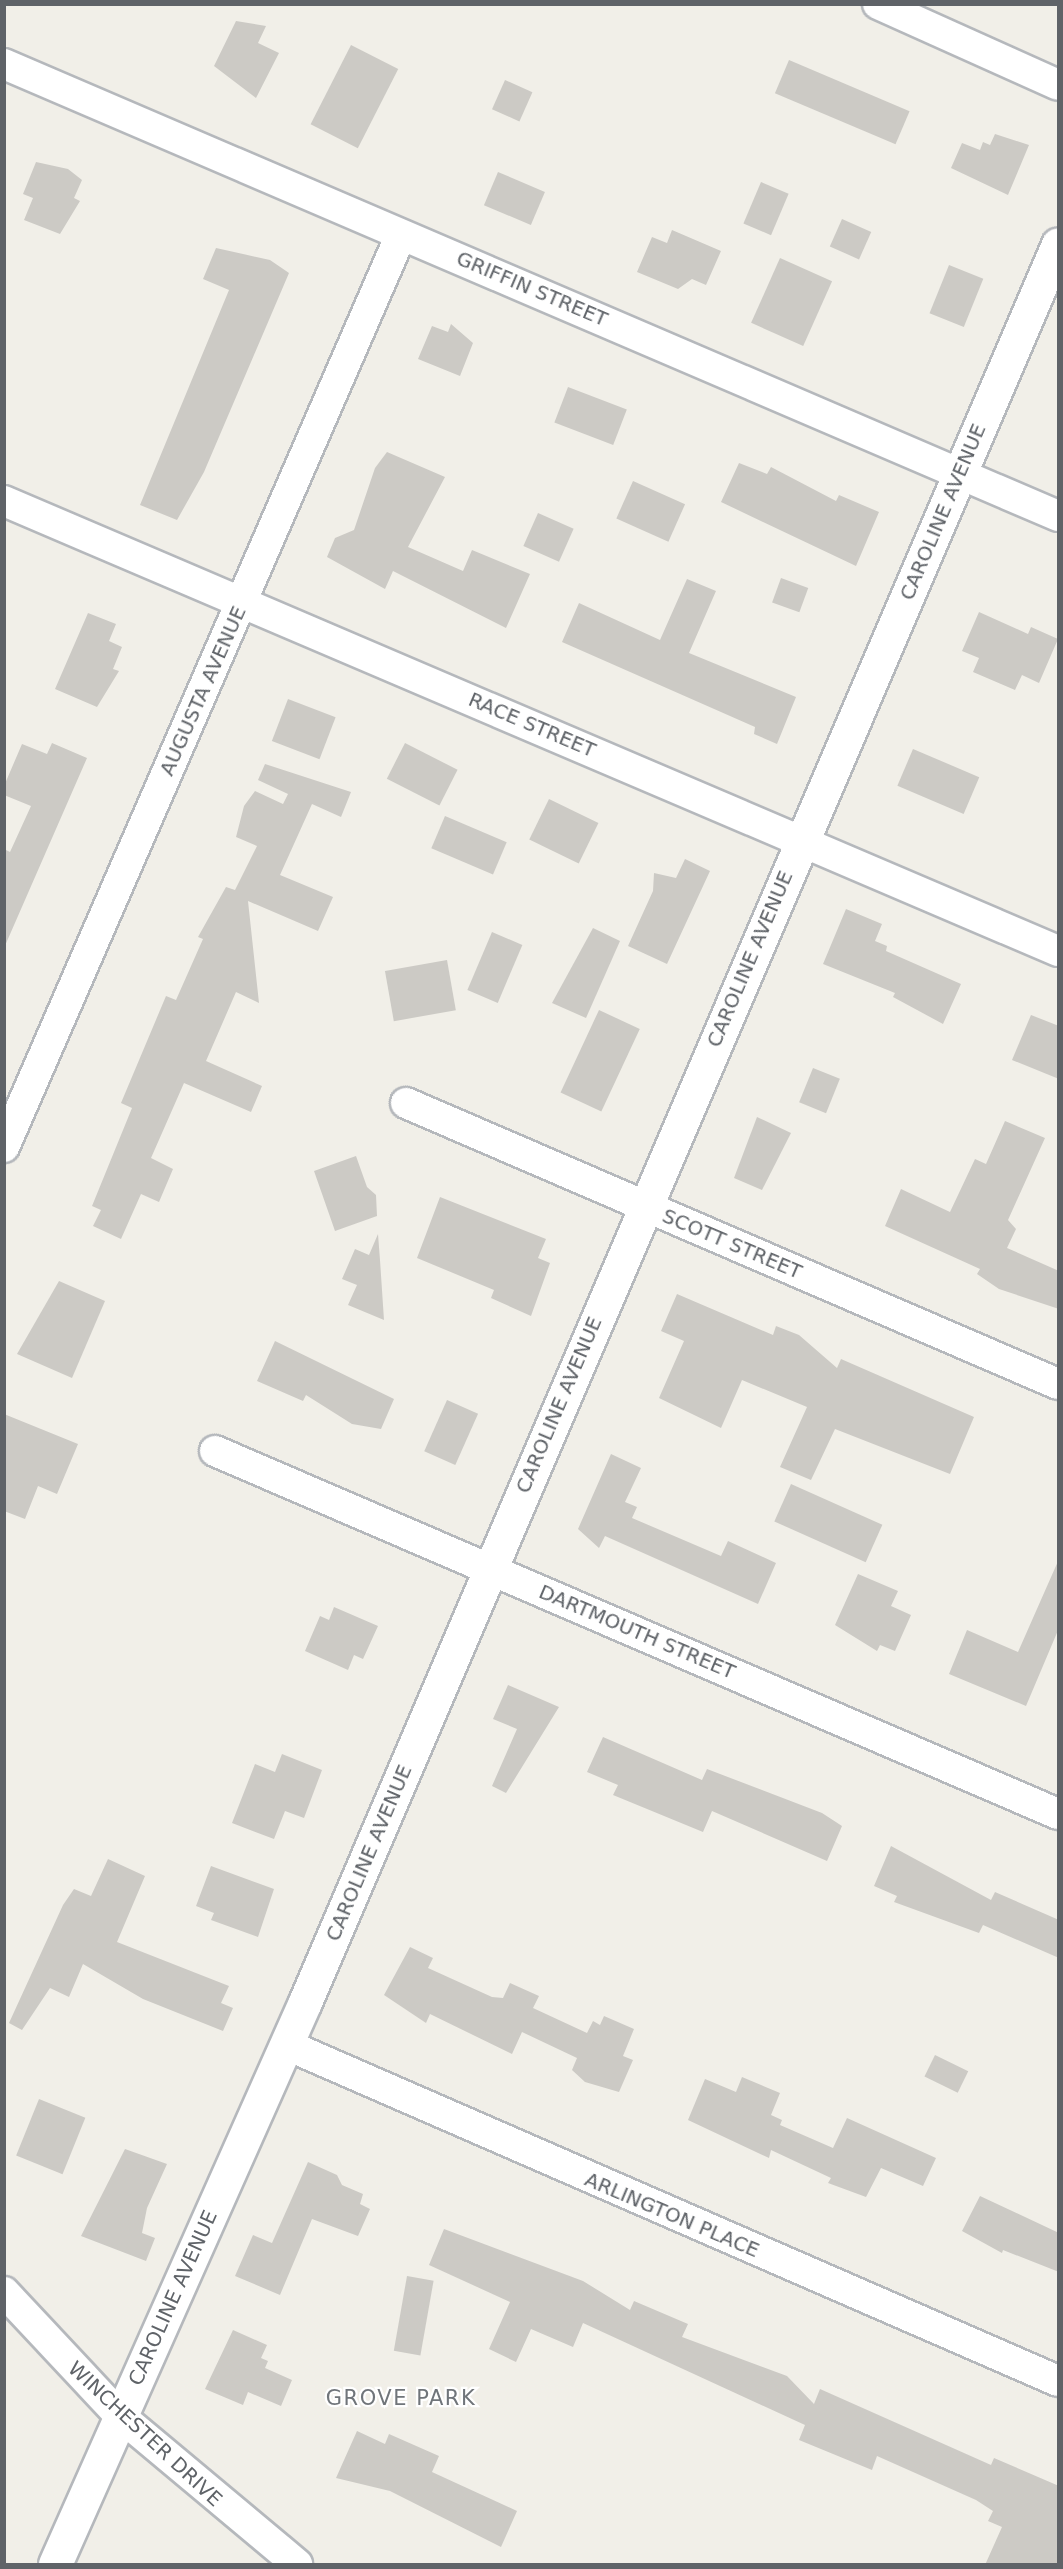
<!DOCTYPE html>
<html>
<head>
<meta charset="utf-8">
<style>
	body { margin:0 }
	#map { position:relative; width:1063px; height:2569px; overflow:hidden; background:#f1efe8; font-family:"DejaVu Sans",sans-serif }
	div>[style] { position:absolute }
	[style*='--x'] { left:calc(var(--x)*1px); top:calc(var(--y)*1px); width:calc(var(--w)*1px); rotate:calc(var(--a)*1deg) }
	.building>* { inset:0; background:#cccac5; transform-origin:0 0 }
	.roads { filter:drop-shadow(2px 0 #b5b8bc) drop-shadow(-2px 0 #b5b8bc) drop-shadow(0 2px #b5b8bc) drop-shadow(0 -2px #b5b8bc) }
	.street>* { height:30px; margin:-15px; padding:0 15px; transform-origin:15px; border-radius:15px; background:#fff }
	.secondary>* { height:33px; margin:-16.5px; padding:0 16.5px; transform-origin:16.5px; border-radius:16.5px; background:#fff }
	span { translate:-50% -50%; white-space:nowrap; text-align:center; line-height:1.15; -webkit-text-stroke:4.5px #fff; paint-order:stroke }
	.street-label { font-size:20px; color:#5f6368 }
	.neighbourhood-label { font-size:21px; color:#70757a; letter-spacing:1.5px }
	.frame { position:absolute; inset:0; border:6px solid #5f6368; pointer-events:none }
</style>
</head>
<body>
<div id="map">
	<div class="building">
		<i style="clip-path:polygon(236px 21px,266px 26px,258px 43px,279px 53px,256px 98px,214px 66px)"></i>
		<i style="left:351px;top:45px;width:53px;height:89px;rotate:27deg"></i>
		<i style="left:789px;top:60px;width:131px;height:36px;rotate:23deg"></i>
		<i style="left:505px;top:80px;width:30px;height:32px;rotate:24deg"></i>
		<i style="clip-path:polygon(995px 134px,1029px 145px,1008px 195px,951px 168px,962px 143px,980px 150px,983px 142px,990px 145px)"></i>
		<i style="clip-path:polygon(36px 162px,68px 169px,82px 180px,74px 198px,80px 201px,60px 234px,24px 220px,33px 198px,23px 194px)"></i>
		<i style="left:498px;top:172px;width:51px;height:36px;rotate:23deg"></i>
		<i style="left:761px;top:182px;width:30px;height:45px;rotate:23deg"></i>
		<i style="left:842px;top:219px;width:32px;height:30px;rotate:24deg"></i>
		<i style="clip-path:polygon(672px 230px,721px 251px,706px 285px,692px 279px,678px 289px,637px 272px,652px 237px,667px 243px)"></i>
		<i style="clip-path:polygon(216px 248px,270px 260px,289px 273px,204px 472px,177px 520px,140px 505px,229px 290px,203px 279px)"></i>
		<i style="left:780px;top:258px;width:57px;height:71px;rotate:24deg"></i>
		<i style="left:949px;top:265px;width:37px;height:52px;rotate:22deg"></i>
		<i style="clip-path:polygon(451px 324px,473px 343px,460px 376px,418px 359px,432px 326px,448px 332px)"></i>
		<i style="left:568px;top:387px;width:63px;height:38px;rotate:21deg"></i>
		<i style="clip-path:polygon(387px 452px,445px 477px,408px 547px,463px 571px,472px 550px,530px 574px,506px 628px,393px 571px,385px 589px,327px 557px,335px 538px,354px 530px,375px 468px)"></i>
		<i style="clip-path:polygon(739px 463px,767px 474px,771px 467px,836px 501px,839px 495px,879px 512px,856px 566px,721px 502px)"></i>
		<i style="left:633px;top:481px;width:57px;height:41px;rotate:24deg"></i>
		<i style="left:538px;top:513px;width:39px;height:36px;rotate:24deg"></i>
		<i style="left:781px;top:578px;width:29px;height:26px;rotate:20deg"></i>
		<i style="clip-path:polygon(687px 579px,716px 591px,689px 653px,796px 697px,777px 744px,754px 734px,755px 727px,562px 642px,579px 603px,660px 640px)"></i>
		<i style="clip-path:polygon(979px 612px,1028px 634px,1031px 627px,1058px 639px,1039px 683px,1022px 675px,1015px 690px,973px 672px,979px 658px,962px 651px)"></i>
		<i style="clip-path:polygon(88px 613px,116px 624px,109px 641px,122px 647px,113px 669px,119px 671px,97px 707px,55px 689px)"></i>
		<i style="left:288px;top:699px;width:51px;height:45px;rotate:21deg"></i>
		<i style="clip-path:polygon(52px 743px,87px 758px,4px 948px,4px 849px,10px 852px,31px 806px,4px 795px,4px 786px,22px 744px,47px 754px)"></i>
		<i style="left:405px;top:743px;width:59px;height:40px;rotate:27deg"></i>
		<i style="left:913px;top:749px;width:72px;height:40px;rotate:23deg"></i>
		<i style="clip-path:polygon(265px 764px,351px 792px,341px 817px,312px 804px,280px 875px,333px 897px,318px 931px,248px 901px,259px 1003px,236px 992px,206px 1061px,262px 1086px,251px 1112px,184px 1083px,151px 1158px,173px 1169px,159px 1202px,141px 1194px,121px 1239px,93px 1226px,101px 1210px,92px 1206px,132px 1108px,121px 1103px,166px 996px,176px 1000px,203px 939px,198px 937px,226px 887px,235px 890px,257px 846px,236px 837px,244px 806px,255px 791px,283px 804px,288px 794px,258px 780px)"></i>
		<i style="left:549px;top:799px;width:55px;height:45px;rotate:26deg"></i>
		<i style="left:445px;top:816px;width:67px;height:35px;rotate:23deg"></i>
		<i style="clip-path:polygon(685px 859px,710px 871px,667px 964px,628px 946px,653px 891px,654px 873px,676px 878px)"></i>
		<i style="clip-path:polygon(846px 909px,882px 924px,875px 941px,887px 946px,886px 951px,961px 984px,943px 1024px,893px 997px,895px 993px,823px 964px)"></i>
		<i style="clip-path:polygon(593px 928px,620px 941px,586px 1018px,552px 1003px)"></i>
		<i style="left:492px;top:932px;width:33px;height:63px;rotate:23deg"></i>
		<i style="left:447px;top:960px;width:51px;height:63px;rotate:80deg"></i>
		<i style="left:599px;top:1010px;width:45px;height:91px;rotate:25deg"></i>
		<i style="clip-path:polygon(1031px 1015px,1059px 1026px,1059px 1079px,1012px 1060px)"></i>
		<i style="left:813px;top:1068px;width:29px;height:37px;rotate:22deg"></i>
		<i style="clip-path:polygon(757px 1117px,791px 1133px,762px 1190px,734px 1178px)"></i>
		<i style="clip-path:polygon(1005px 1121px,1045px 1138px,1008px 1220px,1016px 1229px,1007px 1248px,1059px 1271px,1059px 1309px,999px 1289px,977px 1274px,980px 1269px,885px 1226px,901px 1189px,950px 1212px,975px 1159px,986px 1164px)"></i>
		<i style="clip-path:polygon(356px 1156px,367px 1187px,376px 1195px,377px 1216px,335px 1231px,314px 1171px)"></i>
		<i style="clip-path:polygon(440px 1197px,546px 1239px,538px 1258px,550px 1263px,531px 1316px,491px 1298px,494px 1290px,417px 1258px)"></i>
		<i style="clip-path:polygon(378px 1234px,380px 1260px,384px 1320px,348px 1305px,357px 1285px,342px 1279px,355px 1249px,369px 1255px)"></i>
		<i style="clip-path:polygon(59px 1281px,105px 1301px,72px 1378px,17px 1354px)"></i>
		<i style="clip-path:polygon(677px 1294px,773px 1335px,776px 1326px,799px 1335px,837px 1368px,841px 1359px,974px 1417px,950px 1474px,835px 1429px,811px 1480px,780px 1467px,807px 1407px,742px 1380px,721px 1428px,659px 1398px,684px 1341px,661px 1331px)"></i>
		<i style="clip-path:polygon(275px 1341px,394px 1399px,381px 1429px,352px 1424px,306px 1395px,303px 1401px,257px 1381px)"></i>
		<i style="left:447px;top:1400px;width:34px;height:56px;rotate:24deg"></i>
		<i style="clip-path:polygon(4px 1414px,78px 1444px,57px 1494px,38px 1486px,25px 1519px,4px 1511px)"></i>
		<i style="clip-path:polygon(611px 1454px,641px 1468px,625px 1502px,637px 1507px,632px 1518px,721px 1556px,728px 1541px,776px 1563px,758px 1604px,605px 1536px,599px 1548px,578px 1529px)"></i>
		<i style="left:791px;top:1484px;width:100px;height:41px;rotate:24deg"></i>
		<i style="clip-path:polygon(1059px 1559px,1059px 1628px,1026px 1706px,949px 1674px,967px 1630px,1018px 1652px)"></i>
		<i style="clip-path:polygon(858px 1574px,898px 1591px,891px 1606px,911px 1615px,895px 1651px,880px 1645px,877px 1651px,835px 1625px)"></i>
		<i style="clip-path:polygon(334px 1607px,378px 1626px,363px 1659px,354px 1655px,348px 1670px,305px 1651px,320px 1616px,329px 1620px)"></i>
		<i style="clip-path:polygon(508px 1685px,559px 1707px,506px 1793px,492px 1786px,517px 1729px,493px 1719px)"></i>
		<i style="clip-path:polygon(603px 1737px,702px 1780px,707px 1769px,822px 1813px,842px 1826px,827px 1861px,712px 1811px,703px 1832px,613px 1795px,618px 1785px,587px 1772px)"></i>
		<i style="clip-path:polygon(282px 1754px,322px 1770px,304px 1818px,285px 1811px,274px 1839px,232px 1823px,255px 1764px,275px 1772px)"></i>
		<i style="clip-path:polygon(891px 1846px,991px 1900px,995px 1892px,1059px 1920px,1059px 1958px,983px 1925px,979px 1933px,894px 1902px,897px 1896px,874px 1886px)"></i>
		<i style="clip-path:polygon(108px 1859px,145px 1876px,117px 1942px,229px 1986px,221px 2003px,233px 2008px,223px 2031px,143px 1999px,83px 1964px,69px 1997px,50px 1988px,22px 2030px,9px 2023px,63px 1905px,74px 1889px,91px 1896px)"></i>
		<i style="clip-path:polygon(211px 1866px,274px 1889px,258px 1937px,211px 1920px,214px 1913px,196px 1906px)"></i>
		<i style="clip-path:polygon(410px 1947px,433px 1958px,428px 1968px,492px 1997px,503px 1998px,510px 1983px,539px 1996px,533px 2008px,587px 2033px,593px 2021px,600px 2025px,604px 2016px,634px 2029px,623px 2056px,633px 2060px,619px 2092px,585px 2082px,572px 2070px,577px 2058px,522px 2032px,512px 2054px,430px 2014px,426px 2023px,384px 1995px)"></i>
		<i style="left:935px;top:2055px;width:37px;height:24px;rotate:26deg"></i>
		<i style="clip-path:polygon(742px 2077px,780px 2093px,771px 2115px,782px 2120px,780px 2125px,833px 2148px,847px 2118px,936px 2158px,923px 2186px,881px 2168px,866px 2197px,828px 2183px,831px 2178px,771px 2150px,769px 2158px,688px 2120px,705px 2079px,736px 2092px)"></i>
		<i style="left:39px;top:2099px;width:50px;height:61px;rotate:22deg"></i>
		<i style="clip-path:polygon(125px 2149px,167px 2164px,147px 2208px,142px 2233px,155px 2238px,146px 2261px,81px 2236px)"></i>
		<i style="clip-path:polygon(308px 2162px,337px 2175px,342px 2185px,363px 2194px,360px 2204px,370px 2209px,358px 2236px,312px 2219px,280px 2295px,235px 2276px,253px 2235px,272px 2243px)"></i>
		<i style="clip-path:polygon(980px 2196px,1059px 2233px,1059px 2272px,1003px 2250px,1002px 2253px,962px 2231px)"></i>
		<i style="clip-path:polygon(444px 2229px,583px 2281px,630px 2310px,634px 2301px,688px 2324px,682px 2337px,787px 2376px,814px 2404px,820px 2389px,991px 2465px,994px 2458px,1059px 2486px,1059px 2565px,985px 2565px,1002px 2527px,988px 2521px,993px 2511px,976px 2500px,877px 2456px,872px 2470px,799px 2440px,805px 2425px,583px 2323px,573px 2347px,531px 2329px,516px 2362px,489px 2349px,510px 2302px,429px 2265px)"></i>
		<i style="left:407px;top:2276px;width:27px;height:76px;rotate:10deg"></i>
		<i style="clip-path:polygon(233px 2330px,267px 2345px,261px 2358px,268px 2361px,265px 2368px,292px 2380px,281px 2406px,248px 2392px,243px 2405px,205px 2389px)"></i>
		<i style="clip-path:polygon(357px 2431px,385px 2444px,389px 2434px,439px 2456px,432px 2472px,517px 2511px,501px 2547px,390px 2491px,336px 2478px)"></i>
	</div>
	<div class="roads">
		<div class="street">
			<i style="--x:878;--y:4;--w:197;--a:24.2"></i>
			<i style="--x:4;--y:64;--w:1147;--a:23.21"></i>
			<i style="--x:4;--y:501;--w:1146;--a:23.12"></i>
			<i style="--x:406;--y:1103;--w:710;--a:23.32"></i>
			<i style="--x:4;--y:1147;--w:995;--a:-66.48"></i>
			<i style="--x:215;--y:1451;--w:918;--a:23.3"></i>
			<i style="--x:287;--y:2045;--w:841;--a:23.55"></i>
			<i style="--x:4;--y:2292;--w:170;--a:46.9"></i>
			<i style="--x:120;--y:2416;--w:231;--a:39.9"></i>
		</div>
		<div class="secondary">
			<i style="--x:55;--y:2564;--w:615;--a:-66.02"></i>
			<i style="--x:305;--y:2002;--w:1912;--a:-66.81"></i>
		</div>
	</div>
	<div class="street-label">
		<span style="left:532px;top:289px;rotate:23deg">GRIFFIN STREET</span>
		<span style="left:943px;top:512px;rotate:-67deg">CAROLINE AVENUE</span>
		<span style="left:203px;top:691px;rotate:-66deg">AUGUSTA AVENUE</span>
		<span style="left:532px;top:725px;rotate:23deg">RACE STREET</span>
		<span style="left:750px;top:959px;rotate:-67deg">CAROLINE AVENUE</span>
		<span style="left:732px;top:1244px;rotate:23deg">SCOTT STREET</span>
		<span style="left:559px;top:1405px;rotate:-67deg">CAROLINE AVENUE</span>
		<span style="left:637px;top:1632px;rotate:23deg">DARTMOUTH STREET</span>
		<span style="left:369px;top:1853px;rotate:-67deg">CAROLINE AVENUE</span>
		<span style="left:672px;top:2215px;rotate:23deg">ARLINGTON PLACE</span>
		<span style="left:173px;top:2298px;rotate:-66deg">CAROLINE AVENUE</span>
		<span style="left:145px;top:2434px;rotate:43deg">WINCHESTER DRIVE</span>
	</div>
	<div class="neighbourhood-label">
		<span style="left:401px;top:2398px">GROVE PARK</span>
	</div>
	<div class="frame"></div>
</div>
</body>
</html>
